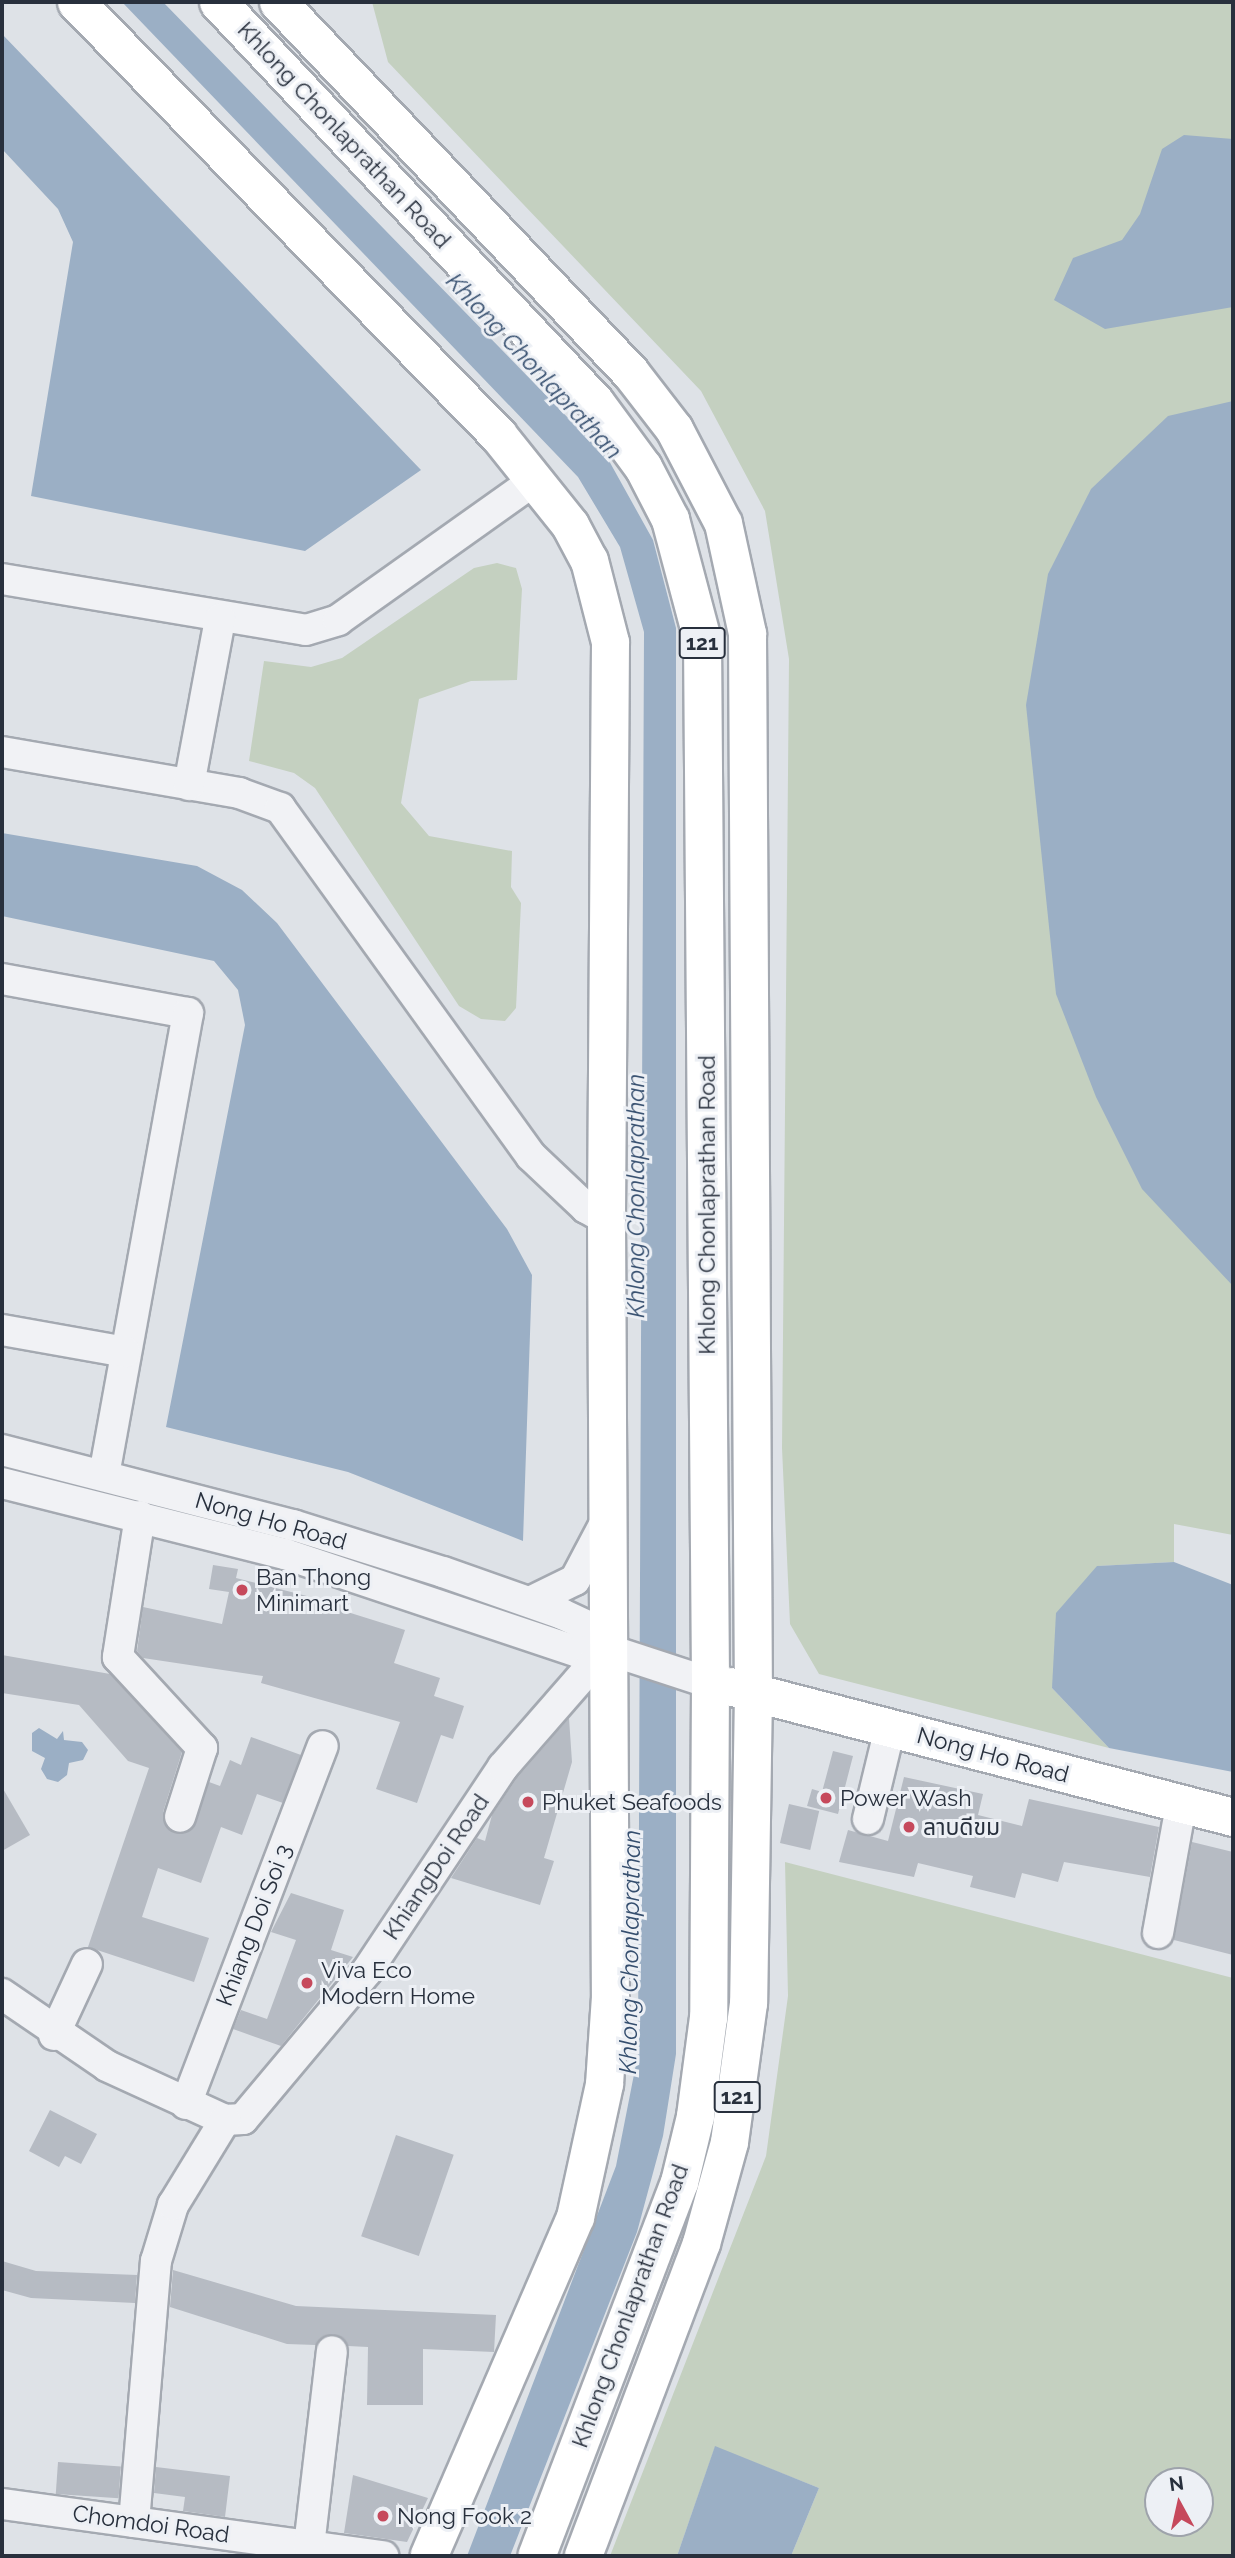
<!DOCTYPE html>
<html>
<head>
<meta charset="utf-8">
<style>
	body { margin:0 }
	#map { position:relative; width:1235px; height:2558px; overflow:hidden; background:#dee2e7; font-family:Raleway,"Noto Sans Thai",sans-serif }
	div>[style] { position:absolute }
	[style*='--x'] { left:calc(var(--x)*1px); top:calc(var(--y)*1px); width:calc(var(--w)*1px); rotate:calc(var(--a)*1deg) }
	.green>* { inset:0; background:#c4d0c0 }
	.water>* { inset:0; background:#9bafc5 }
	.building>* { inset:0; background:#b6bbc3; transform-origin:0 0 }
	.roads { filter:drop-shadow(2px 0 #a4a9b1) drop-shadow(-2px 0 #a4a9b1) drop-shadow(0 2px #a4a9b1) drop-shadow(0 -2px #a4a9b1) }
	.minor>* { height:30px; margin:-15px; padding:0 15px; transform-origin:15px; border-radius:15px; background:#f1f2f5 }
	.major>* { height:37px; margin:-18.5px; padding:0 18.5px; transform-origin:18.5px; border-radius:18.5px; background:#fff }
	.dots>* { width:19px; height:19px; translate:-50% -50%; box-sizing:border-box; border:4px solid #edf0f5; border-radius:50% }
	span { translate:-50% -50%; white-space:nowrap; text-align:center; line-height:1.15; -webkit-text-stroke:6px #edf0f5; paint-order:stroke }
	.shield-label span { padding:2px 5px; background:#edf0f5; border:2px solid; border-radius:5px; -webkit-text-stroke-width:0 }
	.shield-label { font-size:21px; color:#28303d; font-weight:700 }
	.street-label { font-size:23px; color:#28303d }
	.poi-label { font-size:23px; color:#28303d }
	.left { translate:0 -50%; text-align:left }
	.water-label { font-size:24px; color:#354e6e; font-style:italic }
	.frame { position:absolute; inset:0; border:4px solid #28303d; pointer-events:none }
	.north { position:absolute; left:1144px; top:2467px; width:70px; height:70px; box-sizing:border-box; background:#edf0f5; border:2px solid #9ea3ab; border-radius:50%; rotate:352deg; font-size:19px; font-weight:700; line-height:28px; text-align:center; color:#28303d }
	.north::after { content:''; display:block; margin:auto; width:24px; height:32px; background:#c6495c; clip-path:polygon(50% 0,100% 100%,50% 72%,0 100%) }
</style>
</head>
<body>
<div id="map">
	<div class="green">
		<i style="clip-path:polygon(372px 2px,1233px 2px,1233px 1535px,1174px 1524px,1174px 1562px,1098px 1566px,1052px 1688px,1109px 1748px,819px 1674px,790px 1624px,782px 1448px,789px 659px,765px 511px,701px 391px,388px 62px)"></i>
		<i style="clip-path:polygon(497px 563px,516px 568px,522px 589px,517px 680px,471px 681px,419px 699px,401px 803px,429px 836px,512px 851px,511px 887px,521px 903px,516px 1008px,505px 1021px,481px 1019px,459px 1006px,315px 788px,294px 773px,249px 761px,264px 661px,311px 667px,342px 658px,474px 568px)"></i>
		<i style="clip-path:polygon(evenodd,785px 1862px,1233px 1978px,1233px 2556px,791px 2556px,819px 2488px,715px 2447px,677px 2556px,610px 2556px,766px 2156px,788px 1996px,785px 1862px,1158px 2481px,1200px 2481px,1200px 2523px,1158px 2523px,1158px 2481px)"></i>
	</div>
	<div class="water">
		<i style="clip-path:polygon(122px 2px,163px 2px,608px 459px,653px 540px,676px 628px,676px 2054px,663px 2136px,637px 2232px,510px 2556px,467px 2556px,616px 2166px,638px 2054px,644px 632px,620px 547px,578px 477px)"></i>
		<i style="clip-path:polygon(2px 34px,421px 470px,305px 551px,31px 496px,73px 242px,58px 209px,2px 149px)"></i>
		<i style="clip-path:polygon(1184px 135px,1233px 139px,1233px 307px,1105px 329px,1054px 300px,1073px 258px,1122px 240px,1140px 214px,1162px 149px)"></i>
		<i style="clip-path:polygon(1233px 401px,1233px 1286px,1142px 1189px,1096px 1097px,1056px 994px,1026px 705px,1048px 574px,1091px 489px,1168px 416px)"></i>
		<i style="clip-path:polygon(2px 833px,197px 866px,242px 890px,277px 923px,507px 1229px,532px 1275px,523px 1541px,348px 1472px,166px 1427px,245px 1025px,238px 990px,214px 961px,2px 916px)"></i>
		<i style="clip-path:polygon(1174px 1562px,1233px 1585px,1233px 1772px,1109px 1748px,1052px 1688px,1056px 1613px,1097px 1566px)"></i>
		<i style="clip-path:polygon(39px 1728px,57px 1739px,63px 1731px,64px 1740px,82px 1742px,88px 1750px,83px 1760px,69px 1763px,67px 1775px,58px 1782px,47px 1779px,41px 1769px,45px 1758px,32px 1751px,32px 1733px)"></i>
		<i style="clip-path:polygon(715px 2446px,819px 2488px,791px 2556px,677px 2556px)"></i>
	</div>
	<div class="building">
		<i style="clip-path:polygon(213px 1565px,238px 1569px,236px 1578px,342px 1605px,341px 1610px,405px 1630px,394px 1663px,440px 1678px,434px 1696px,464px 1706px,453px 1739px,441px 1735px,417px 1803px,376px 1789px,400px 1722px,261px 1683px,263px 1676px,143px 1658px,137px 1651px,143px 1607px,222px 1624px,229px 1592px,209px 1589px)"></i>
		<i style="clip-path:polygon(2px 1655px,110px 1674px,182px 1752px,163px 1812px,167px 1828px,174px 1833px,192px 1829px,209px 1782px,220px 1786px,230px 1760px,241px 1765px,251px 1737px,301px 1755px,283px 1803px,257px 1794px,242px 1835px,221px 1827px,201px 1883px,158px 1868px,142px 1917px,209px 1938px,194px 1982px,88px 1947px,149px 1768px,128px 1761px,79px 1705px,2px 1693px)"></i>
		<i style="clip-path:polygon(569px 1718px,572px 1762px,544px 1858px,554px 1861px,540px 1905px,451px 1878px,477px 1838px,485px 1841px,492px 1815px,517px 1778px)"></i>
		<i style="clip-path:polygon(833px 1751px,853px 1756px,838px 1814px,807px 1806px,812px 1789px,822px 1792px)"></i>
		<i style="clip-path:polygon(904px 1777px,983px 1794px,978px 1815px,1022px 1826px,1029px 1799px,1159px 1827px,1150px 1877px,1064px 1862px,1058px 1882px,1022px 1873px,1015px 1898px,970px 1887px,973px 1876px,918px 1863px,914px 1877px,839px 1862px,848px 1830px,888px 1841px)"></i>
		<i style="clip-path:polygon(2px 1787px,30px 1835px,2px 1851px)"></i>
		<i style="left:789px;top:1804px;width:31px;height:40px;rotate:13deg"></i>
		<i style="clip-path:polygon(1192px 1842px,1233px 1852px,1233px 1955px,1174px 1940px)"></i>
		<i style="clip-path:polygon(291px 1893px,344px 1910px,331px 1950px,353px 1957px,281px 2046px,233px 2029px,241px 2010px,267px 2019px,296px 1940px,271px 1932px)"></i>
		<i style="clip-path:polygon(50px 2110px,97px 2134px,81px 2164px,65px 2156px,59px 2167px,29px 2151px)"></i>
		<i style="left:396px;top:2135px;width:61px;height:107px;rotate:19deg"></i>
		<i style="clip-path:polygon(2px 2261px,36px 2271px,137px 2275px,135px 2303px,31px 2298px,2px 2290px)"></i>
		<i style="clip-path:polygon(173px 2270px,296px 2306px,496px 2315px,494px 2352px,423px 2349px,423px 2405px,367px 2405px,368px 2347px,348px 2346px,333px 2334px,316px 2345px,287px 2344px,170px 2307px)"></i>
		<i style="left:58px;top:2462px;width:63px;height:32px;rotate:4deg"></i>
		<i style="clip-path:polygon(156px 2467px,230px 2476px,225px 2517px,183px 2511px,185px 2497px,154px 2493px)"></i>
		<i style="clip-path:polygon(353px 2475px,428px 2498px,407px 2542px,344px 2533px)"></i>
	</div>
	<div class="roads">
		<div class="minor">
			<i style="--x:2;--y:579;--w:308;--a:9.5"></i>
			<i style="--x:306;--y:630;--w:34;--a:-17"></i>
			<i style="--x:338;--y:620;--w:242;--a:-35.4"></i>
			<i style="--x:2;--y:752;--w:241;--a:9.8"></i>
			<i style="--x:239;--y:793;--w:44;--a:20.1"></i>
			<i style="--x:280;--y:808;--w:429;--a:54.2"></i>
			<i style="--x:531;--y:1156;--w:76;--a:43.4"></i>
			<i style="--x:586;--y:1208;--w:23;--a:29"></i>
			<i style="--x:189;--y:785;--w:169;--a:-79.4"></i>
			<i style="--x:2;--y:979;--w:189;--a:10.4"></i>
			<i style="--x:188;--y:1013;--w:470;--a:100.3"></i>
			<i style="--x:2;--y:1330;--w:125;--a:10.1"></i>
			<i style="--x:2;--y:1450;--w:301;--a:14.5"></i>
			<i style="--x:293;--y:1525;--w:157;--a:17.4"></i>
			<i style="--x:443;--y:1572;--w:126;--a:19.4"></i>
			<i style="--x:562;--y:1614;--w:29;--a:25"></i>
			<i style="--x:588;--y:1626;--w:29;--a:52"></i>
			<i style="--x:2;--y:1483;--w:292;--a:14.1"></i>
			<i style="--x:285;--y:1554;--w:309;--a:18.5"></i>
			<i style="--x:578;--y:1652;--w:28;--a:-6"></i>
			<i style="--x:606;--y:1649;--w:109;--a:18.1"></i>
			<i style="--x:140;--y:1516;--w:143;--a:98.9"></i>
			<i style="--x:118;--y:1657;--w:124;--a:47.3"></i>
			<i style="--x:202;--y:1748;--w:72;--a:107.7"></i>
			<i style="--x:530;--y:1602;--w:50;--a:-26.1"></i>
			<i style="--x:575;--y:1580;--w:64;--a:-62.2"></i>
			<i style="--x:868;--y:1819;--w:94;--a:-76.4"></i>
			<i style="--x:1158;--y:1933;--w:130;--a:-79.8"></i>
			<i style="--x:2;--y:1994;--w:127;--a:34.4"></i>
			<i style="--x:107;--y:2066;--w:130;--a:24.6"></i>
			<i style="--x:225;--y:2120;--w:18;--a:-3"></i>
			<i style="--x:243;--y:2119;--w:193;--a:-50"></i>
			<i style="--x:367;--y:1971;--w:245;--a:-56.3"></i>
			<i style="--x:503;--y:1767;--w:157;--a:-48.9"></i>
			<i style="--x:54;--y:2035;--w:78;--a:-65.1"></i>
			<i style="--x:186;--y:2104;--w:383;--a:-69.1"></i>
			<i style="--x:2;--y:2504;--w:385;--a:7.8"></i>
			<i style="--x:134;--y:2522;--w:262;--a:-85.2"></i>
			<i style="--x:156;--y:2261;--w:59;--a:-73.1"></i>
			<i style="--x:173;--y:2205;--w:100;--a:-58.5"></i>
			<i style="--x:309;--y:2546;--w:196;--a:-83.3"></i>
		</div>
		<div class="major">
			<i style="--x:76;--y:2;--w:605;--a:45.74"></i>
			<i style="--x:498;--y:435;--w:115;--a:51.3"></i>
			<i style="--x:570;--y:525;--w:40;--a:62"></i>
			<i style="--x:589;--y:560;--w:85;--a:75.6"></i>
			<i style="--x:610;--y:642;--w:577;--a:90.4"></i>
			<i style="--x:606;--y:1219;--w:777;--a:89.71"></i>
			<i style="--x:610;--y:1996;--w:88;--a:93.9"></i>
			<i style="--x:604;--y:2084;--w:136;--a:102.3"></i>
			<i style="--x:575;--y:2217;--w:369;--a:113.4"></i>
			<i style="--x:218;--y:2;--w:550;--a:46.7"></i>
			<i style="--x:595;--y:402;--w:81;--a:53.6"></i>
			<i style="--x:643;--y:467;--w:59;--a:62.6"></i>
			<i style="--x:670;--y:519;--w:124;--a:75.1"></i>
			<i style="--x:702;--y:639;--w:1044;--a:89.56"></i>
			<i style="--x:710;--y:1683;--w:334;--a:90.3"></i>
			<i style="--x:708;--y:2017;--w:100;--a:97.5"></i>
			<i style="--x:695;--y:2116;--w:68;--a:103.6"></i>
			<i style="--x:679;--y:2182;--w:400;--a:110.9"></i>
			<i style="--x:278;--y:2;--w:511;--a:46.43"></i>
			<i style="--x:630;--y:372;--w:72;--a:52.3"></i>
			<i style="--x:674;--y:429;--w:106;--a:62.5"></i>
			<i style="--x:723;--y:523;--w:113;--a:77.7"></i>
			<i style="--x:747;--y:633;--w:1059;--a:89.68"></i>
			<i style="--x:753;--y:1692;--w:311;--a:90.9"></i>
			<i style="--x:748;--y:2003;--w:140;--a:97.8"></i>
			<i style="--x:729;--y:2142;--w:105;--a:105.5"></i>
			<i style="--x:701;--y:2243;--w:335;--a:110.7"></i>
			<i style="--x:729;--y:1686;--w:521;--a:14.57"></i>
		</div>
	</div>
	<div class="dots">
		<i style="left:242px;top:1590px;background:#c6495c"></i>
		<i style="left:826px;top:1798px;background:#c6495c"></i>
		<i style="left:528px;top:1802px;background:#c6495c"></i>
		<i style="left:909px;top:1827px;background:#c6495c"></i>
		<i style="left:307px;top:1983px;background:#c6495c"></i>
		<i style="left:383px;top:2516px;background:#c6495c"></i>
	</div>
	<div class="shield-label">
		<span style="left:702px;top:643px">121</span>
		<span style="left:737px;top:2097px">121</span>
	</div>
	<div class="street-label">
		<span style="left:344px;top:135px;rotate:47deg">Khlong Chonlaprathan Road</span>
		<span style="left:707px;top:1205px;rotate:-90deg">Khlong Chonlaprathan Road</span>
		<span style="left:271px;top:1521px;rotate:16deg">Nong Ho Road</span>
		<span style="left:993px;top:1755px;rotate:15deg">Nong Ho Road</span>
		<span style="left:436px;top:1867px;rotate:-56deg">KhiangDoi Road</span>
		<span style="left:254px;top:1925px;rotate:-69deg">Khiang Doi Soi 3</span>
		<span style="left:630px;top:2306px;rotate:-70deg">Khlong Chonlaprathan Road</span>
		<span style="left:151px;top:2524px;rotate:8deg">Chomdoi Road</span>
	</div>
	<div class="poi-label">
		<span class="left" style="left:256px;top:1590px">Ban Thong<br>Minimart</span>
		<span class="left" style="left:840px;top:1798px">Power Wash</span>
		<span class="left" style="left:542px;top:1802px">Phuket Seafoods</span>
		<span class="left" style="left:923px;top:1827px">ลาบดีขม</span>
		<span class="left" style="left:321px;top:1983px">Viva Eco<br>Modern Home</span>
		<span class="left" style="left:397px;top:2516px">Nong Fook 2</span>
	</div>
	<div class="water-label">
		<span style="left:534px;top:366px;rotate:47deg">Khlong Chonlaprathan</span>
		<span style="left:636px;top:1196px;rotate:-90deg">Khlong Chonlaprathan</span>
		<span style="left:630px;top:1952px;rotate:-89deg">Khlong Chonlaprathan</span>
	</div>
	<div class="frame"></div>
	<div class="north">N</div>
</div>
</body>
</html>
